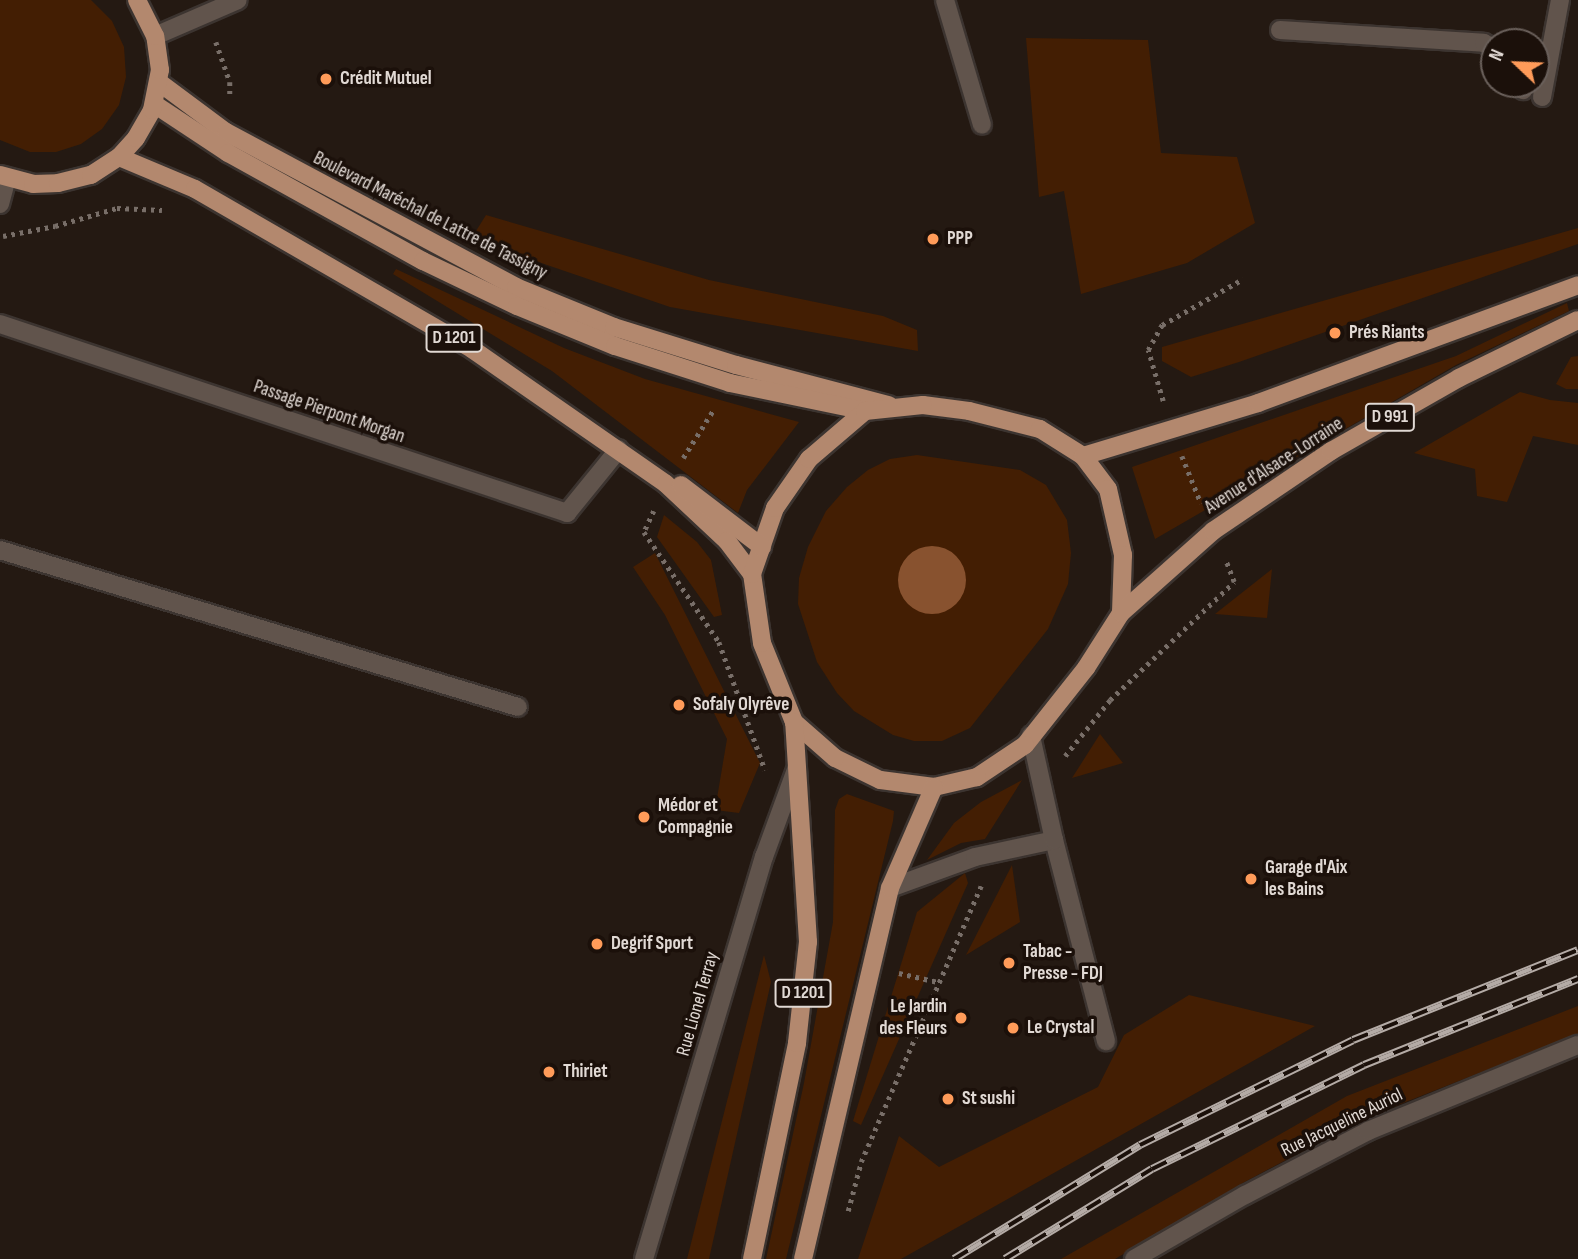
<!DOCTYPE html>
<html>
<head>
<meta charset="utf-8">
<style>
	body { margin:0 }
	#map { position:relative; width:1578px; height:1259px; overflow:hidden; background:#241912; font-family:"Sofia Sans Condensed",sans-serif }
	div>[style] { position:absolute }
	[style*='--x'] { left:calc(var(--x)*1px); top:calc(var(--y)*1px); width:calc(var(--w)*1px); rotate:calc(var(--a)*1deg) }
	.green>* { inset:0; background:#431e03 }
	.water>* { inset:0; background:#88522f }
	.round { border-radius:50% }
	.path>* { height:4.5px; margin-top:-2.25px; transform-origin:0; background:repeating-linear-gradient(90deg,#786e68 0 3.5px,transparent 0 8.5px) }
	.roads { filter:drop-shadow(2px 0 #3c3430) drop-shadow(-2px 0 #3c3430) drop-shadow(0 2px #3c3430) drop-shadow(0 -2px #3c3430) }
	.lane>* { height:18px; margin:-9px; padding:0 9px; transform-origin:9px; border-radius:9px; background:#61544c }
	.street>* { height:18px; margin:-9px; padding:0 9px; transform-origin:9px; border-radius:9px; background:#61544c }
	.secondary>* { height:18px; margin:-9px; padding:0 9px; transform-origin:9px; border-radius:9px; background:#61544c }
	.primary>* { height:18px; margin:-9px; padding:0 9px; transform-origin:9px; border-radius:9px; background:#b3886e }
	.rail>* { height:8px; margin-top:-4px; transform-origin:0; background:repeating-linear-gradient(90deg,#1b100a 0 16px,#b4aba6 0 32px); box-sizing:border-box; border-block:2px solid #b4aba6 }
	.dots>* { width:19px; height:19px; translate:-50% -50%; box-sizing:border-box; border:4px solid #1b100a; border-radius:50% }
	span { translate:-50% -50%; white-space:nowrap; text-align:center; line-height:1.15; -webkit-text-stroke:7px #1b100a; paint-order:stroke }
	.shield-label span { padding:2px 5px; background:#1b100a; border:2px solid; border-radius:5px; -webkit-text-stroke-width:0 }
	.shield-label { font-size:18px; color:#e1d9d4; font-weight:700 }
	.poi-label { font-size:19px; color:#e1d9d4; font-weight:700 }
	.left { translate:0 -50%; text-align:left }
	.right { translate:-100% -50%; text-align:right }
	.street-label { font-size:19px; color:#e1d9d4 }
	.north { position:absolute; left:1480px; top:28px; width:70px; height:70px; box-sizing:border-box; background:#1b100a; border:2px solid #6a605b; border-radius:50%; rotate:293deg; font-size:19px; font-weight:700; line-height:28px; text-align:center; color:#e1d9d4 }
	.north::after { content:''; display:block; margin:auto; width:24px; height:32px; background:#ff9b59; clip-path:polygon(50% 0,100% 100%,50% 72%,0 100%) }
</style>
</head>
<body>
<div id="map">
	<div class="green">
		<i style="clip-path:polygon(0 0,91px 0,112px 21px,124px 47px,126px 77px,119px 105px,102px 129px,81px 144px,56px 152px,30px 152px,0 140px)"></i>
		<i style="clip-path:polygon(1026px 38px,1148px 40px,1161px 153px,1237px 157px,1255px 223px,1187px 263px,1081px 294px,1064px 191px,1039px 197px)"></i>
		<i style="clip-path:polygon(486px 215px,709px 280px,883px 316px,917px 330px,918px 351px,670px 307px,471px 239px)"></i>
		<i style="clip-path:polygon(1578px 228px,1578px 244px,1239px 362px,1191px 377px,1162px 361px,1162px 347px)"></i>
		<i style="clip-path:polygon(396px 269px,564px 348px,645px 379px,799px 422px,747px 490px,738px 513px,552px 371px,393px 274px)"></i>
		<i style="clip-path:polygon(1567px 303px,1569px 311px,1456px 365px,1155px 539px,1132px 467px,1456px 356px)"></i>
		<i style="clip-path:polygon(1578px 356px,1578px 389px,1566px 389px,1556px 384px,1571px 357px)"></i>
		<i style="clip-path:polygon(1520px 392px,1550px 400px,1578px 403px,1578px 445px,1533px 436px,1507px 502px,1477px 496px,1475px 469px,1414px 453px)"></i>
		<i style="clip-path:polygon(917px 455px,1020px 470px,1046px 485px,1067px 520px,1071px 553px,1068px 584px,1048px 629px,970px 728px,942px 741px,914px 741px,893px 735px,854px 711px,837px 693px,817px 662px,798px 604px,799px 578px,808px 547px,826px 511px,847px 487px,868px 470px,890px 459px)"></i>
		<i style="clip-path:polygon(664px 515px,697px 542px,711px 560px,722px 615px,714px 617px,657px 537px)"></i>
		<i style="clip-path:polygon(655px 553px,760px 763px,739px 813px,715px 810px,727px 739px,665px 615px,633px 567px)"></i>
		<i style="clip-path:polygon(1272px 569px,1267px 618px,1215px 614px)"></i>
		<i style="clip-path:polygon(1100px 734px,1123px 763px,1072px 778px)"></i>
		<i style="clip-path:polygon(1022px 780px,985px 839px,961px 843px,927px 860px,954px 823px,981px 802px)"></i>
		<i style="clip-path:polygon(847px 794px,894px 811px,893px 821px,786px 1259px,766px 1259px,804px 1083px,833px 922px,835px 810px,839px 799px)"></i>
		<i style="clip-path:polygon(1012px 865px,1020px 922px,966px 955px)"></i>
		<i style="clip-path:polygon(965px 873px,968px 883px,861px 1125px,853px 1121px,917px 912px)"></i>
		<i style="clip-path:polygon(764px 955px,771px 982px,709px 1259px,687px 1259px)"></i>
		<i style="clip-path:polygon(1189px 995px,1315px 1026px,901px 1259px,858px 1259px,899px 1136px,939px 1167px,1098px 1087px,1124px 1035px)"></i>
		<i style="clip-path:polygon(1578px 1006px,1578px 1034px,1360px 1120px,1241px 1184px,1115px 1259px,1061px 1259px,1347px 1096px)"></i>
	</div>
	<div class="water">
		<i class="round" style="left:898px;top:546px;width:68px;height:68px"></i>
	</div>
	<div class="path">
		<i style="--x:216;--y:42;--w:42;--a:70.7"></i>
		<i style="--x:230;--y:82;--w:16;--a:90"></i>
		<i style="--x:3;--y:236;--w:53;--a:-10.9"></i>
		<i style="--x:55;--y:226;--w:65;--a:-16.2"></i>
		<i style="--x:117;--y:208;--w:45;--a:2.5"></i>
		<i style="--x:1163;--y:401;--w:53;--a:-106.4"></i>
		<i style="--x:1148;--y:350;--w:29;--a:-61"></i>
		<i style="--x:1162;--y:325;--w:93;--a:-29.6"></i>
		<i style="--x:1182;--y:456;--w:51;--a:68"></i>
		<i style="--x:683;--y:458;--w:58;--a:-57.7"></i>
		<i style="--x:654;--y:511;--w:23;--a:115"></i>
		<i style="--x:644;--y:532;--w:133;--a:55.7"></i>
		<i style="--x:719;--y:642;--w:136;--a:70.2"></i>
		<i style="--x:1065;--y:756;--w:72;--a:-51.2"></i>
		<i style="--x:1110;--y:700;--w:171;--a:-43.6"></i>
		<i style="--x:1234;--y:582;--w:25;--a:-111"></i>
		<i style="--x:899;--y:973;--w:40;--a:13"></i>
		<i style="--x:848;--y:1211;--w:51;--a:-75.1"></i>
		<i style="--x:861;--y:1162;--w:301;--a:-66.5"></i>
	</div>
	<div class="roads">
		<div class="lane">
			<i style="--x:945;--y:0;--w:130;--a:73.5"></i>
			<i style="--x:1280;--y:30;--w:204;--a:3.6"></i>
			<i style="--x:1484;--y:43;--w:12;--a:31"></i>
			<i style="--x:1520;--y:84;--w:7;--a:63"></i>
			<i style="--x:1542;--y:97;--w:99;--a:-79.5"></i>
			<i style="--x:0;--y:324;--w:598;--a:18.43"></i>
			<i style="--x:567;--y:513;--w:82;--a:-50.9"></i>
			<i style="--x:0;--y:550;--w:541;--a:16.86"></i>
			<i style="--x:1054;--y:840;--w:208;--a:75.5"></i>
			<i style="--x:890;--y:888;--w:90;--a:-20"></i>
			<i style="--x:975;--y:857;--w:81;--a:-12.1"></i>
			<i style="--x:1054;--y:840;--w:107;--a:-102.5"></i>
		</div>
		<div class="street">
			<i style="--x:0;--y:204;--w:27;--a:-75"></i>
			<i style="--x:644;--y:1259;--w:420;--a:-73.4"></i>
			<i style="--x:764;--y:857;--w:96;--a:-69.9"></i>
			<i style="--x:1134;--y:1259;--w:128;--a:-30"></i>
			<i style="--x:1245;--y:1195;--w:139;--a:-27.5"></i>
			<i style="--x:1368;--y:1131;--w:227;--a:-22.3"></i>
		</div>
		<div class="secondary">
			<i style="--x:155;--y:36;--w:90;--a:-23.4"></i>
		</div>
		<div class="primary">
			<i style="--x:160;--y:83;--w:82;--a:36.6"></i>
			<i style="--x:226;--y:132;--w:329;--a:28.1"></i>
			<i style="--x:516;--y:287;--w:106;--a:22.2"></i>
			<i style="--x:614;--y:327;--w:128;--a:17.3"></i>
			<i style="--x:736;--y:365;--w:158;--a:14.7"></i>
			<i style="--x:154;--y:104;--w:89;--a:33.5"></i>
			<i style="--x:228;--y:153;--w:223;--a:29"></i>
			<i style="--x:423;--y:261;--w:104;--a:25.6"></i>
			<i style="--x:517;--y:306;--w:106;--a:22.2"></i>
			<i style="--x:615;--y:346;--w:121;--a:17.8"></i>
			<i style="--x:730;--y:383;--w:138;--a:11.7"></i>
			<i style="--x:119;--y:157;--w:82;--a:22.8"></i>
			<i style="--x:195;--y:189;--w:320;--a:30"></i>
			<i style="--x:472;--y:349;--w:236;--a:34.8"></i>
			<i style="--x:666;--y:484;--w:83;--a:43.1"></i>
			<i style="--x:727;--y:541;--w:41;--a:52.9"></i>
			<i style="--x:0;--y:175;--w:34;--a:15"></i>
			<i style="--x:33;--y:184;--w:25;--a:-2"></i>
			<i style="--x:58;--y:183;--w:34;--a:-14"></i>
			<i style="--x:91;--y:175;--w:33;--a:-33"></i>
			<i style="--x:119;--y:157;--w:25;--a:-48"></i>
			<i style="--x:136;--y:138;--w:32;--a:-60"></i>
			<i style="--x:152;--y:110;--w:41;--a:-78.7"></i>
			<i style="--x:160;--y:70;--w:34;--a:-98"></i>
			<i style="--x:155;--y:36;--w:40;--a:-116.6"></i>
			<i style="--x:923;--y:405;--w:46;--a:7.4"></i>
			<i style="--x:969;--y:411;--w:73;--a:14.2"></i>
			<i style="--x:1040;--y:429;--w:51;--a:32.1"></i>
			<i style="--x:1083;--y:456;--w:41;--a:52.9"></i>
			<i style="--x:1108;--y:489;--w:68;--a:77.2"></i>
			<i style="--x:1123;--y:555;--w:58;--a:92"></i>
			<i style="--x:1121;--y:613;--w:65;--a:122.5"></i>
			<i style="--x:1086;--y:668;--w:98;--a:128.4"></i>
			<i style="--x:1025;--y:745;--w:58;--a:146.3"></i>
			<i style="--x:977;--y:777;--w:44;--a:166.9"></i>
			<i style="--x:934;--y:787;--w:54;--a:-172.6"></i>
			<i style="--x:880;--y:780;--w:50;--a:-153.9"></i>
			<i style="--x:835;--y:758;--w:55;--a:-138.7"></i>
			<i style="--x:794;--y:722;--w:85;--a:-112.1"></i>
			<i style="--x:762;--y:643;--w:70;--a:-98.2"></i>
			<i style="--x:752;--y:574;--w:70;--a:-70.8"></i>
			<i style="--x:775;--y:508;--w:60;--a:-55.2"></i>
			<i style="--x:809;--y:459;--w:74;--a:-40.6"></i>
			<i style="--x:865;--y:411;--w:58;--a:-5.9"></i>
			<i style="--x:1083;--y:456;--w:183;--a:-16.8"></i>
			<i style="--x:1258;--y:403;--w:341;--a:-20.2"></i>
			<i style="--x:681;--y:485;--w:102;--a:37.4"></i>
			<i style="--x:1121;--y:613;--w:123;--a:-41.7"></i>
			<i style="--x:1213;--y:531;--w:143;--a:-34.1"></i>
			<i style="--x:1331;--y:451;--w:147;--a:-29.7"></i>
			<i style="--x:1459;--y:378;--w:132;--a:-26"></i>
			<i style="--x:752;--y:1259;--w:221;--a:-78.2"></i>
			<i style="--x:797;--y:1043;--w:102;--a:-83.8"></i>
			<i style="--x:808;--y:942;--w:220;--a:-93.6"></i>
			<i style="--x:803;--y:1259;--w:381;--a:-76.8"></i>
			<i style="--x:890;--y:888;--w:110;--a:-66.5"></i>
		</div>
	</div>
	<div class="rail">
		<i style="--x:954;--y:1259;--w:218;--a:-31.5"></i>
		<i style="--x:1140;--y:1145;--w:237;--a:-26.2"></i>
		<i style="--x:1353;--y:1040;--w:242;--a:-21.8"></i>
		<i style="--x:1005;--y:1259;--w:172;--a:-31.5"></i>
		<i style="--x:1152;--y:1169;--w:236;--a:-26.1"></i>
		<i style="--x:1364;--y:1065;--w:231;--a:-21.9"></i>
	</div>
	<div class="dots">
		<i style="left:326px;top:79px;background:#ff9b59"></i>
		<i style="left:933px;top:239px;background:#ff9b59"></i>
		<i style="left:1335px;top:333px;background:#ff9b59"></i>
		<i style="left:679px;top:705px;background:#ff9b59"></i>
		<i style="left:644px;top:817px;background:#ff9b59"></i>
		<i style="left:1251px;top:879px;background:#ff9b59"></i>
		<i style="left:597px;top:944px;background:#ff9b59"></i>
		<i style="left:1009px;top:963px;background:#ff9b59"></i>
		<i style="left:961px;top:1018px;background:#ff9b59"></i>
		<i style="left:1013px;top:1028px;background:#ff9b59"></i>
		<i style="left:549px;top:1072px;background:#ff9b59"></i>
		<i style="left:948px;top:1099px;background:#ff9b59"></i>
	</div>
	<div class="shield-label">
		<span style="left:454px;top:338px">D 1201</span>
		<span style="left:1390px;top:417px">D 991</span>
		<span style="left:803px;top:993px">D 1201</span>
	</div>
	<div class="poi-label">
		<span class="left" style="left:340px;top:79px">Crédit Mutuel</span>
		<span class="left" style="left:947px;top:239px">PPP</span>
		<span class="left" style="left:1349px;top:333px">Prés Riants</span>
		<span class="left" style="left:693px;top:705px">Sofaly Olyrêve</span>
		<span class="left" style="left:658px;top:817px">Médor et<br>Compagnie</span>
		<span class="left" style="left:1265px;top:879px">Garage d'Aix<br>les Bains</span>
		<span class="left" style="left:611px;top:944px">Degrif Sport</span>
		<span class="left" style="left:1023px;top:963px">Tabac -<br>Presse - FDJ</span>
		<span class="right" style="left:947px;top:1018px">Le Jardin<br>des Fleurs</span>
		<span class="left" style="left:1027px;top:1028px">Le Crystal</span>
		<span class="left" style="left:563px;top:1072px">Thiriet</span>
		<span class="left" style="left:962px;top:1099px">St sushi</span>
	</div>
	<div class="street-label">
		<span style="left:430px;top:216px;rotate:27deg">Boulevard Maréchal de Lattre de Tassigny</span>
		<span style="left:329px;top:412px;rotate:19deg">Passage Pierpont Morgan</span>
		<span style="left:1274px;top:466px;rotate:-33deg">Avenue d'Alsace-Lorraine</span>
		<span style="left:698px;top:1004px;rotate:-74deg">Rue Lionel Terray</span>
		<span style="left:1342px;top:1123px;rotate:-26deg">Rue Jacqueline Auriol</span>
	</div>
	<div class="north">N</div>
</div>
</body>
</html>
